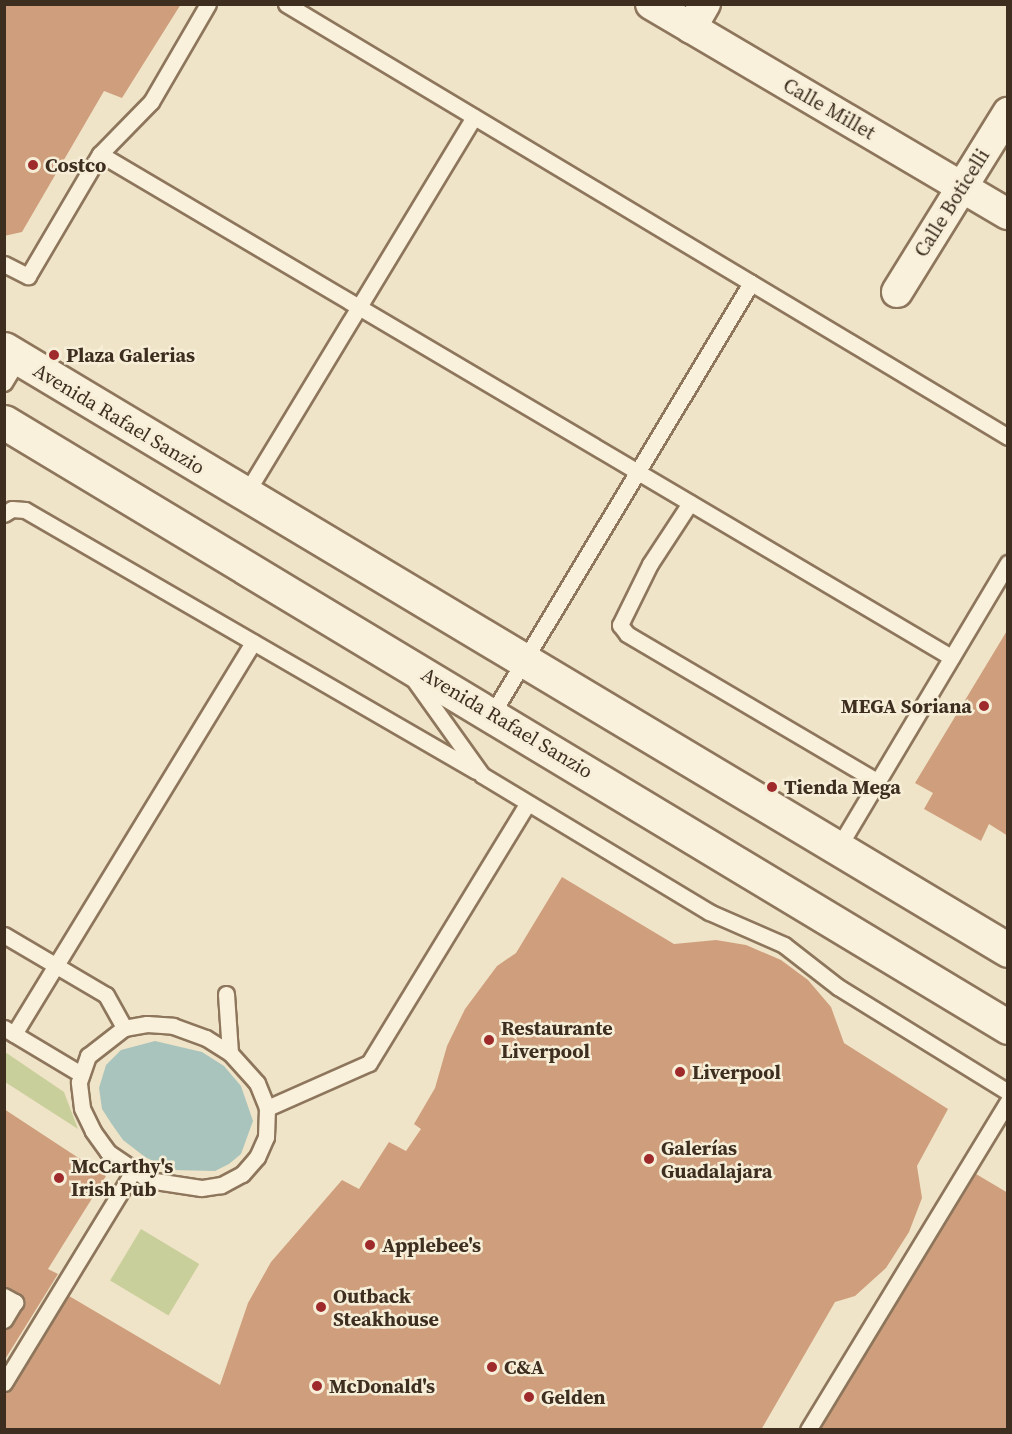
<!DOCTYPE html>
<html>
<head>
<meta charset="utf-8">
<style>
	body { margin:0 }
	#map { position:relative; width:1012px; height:1434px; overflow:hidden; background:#f0e4c8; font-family:"Source Serif 4",serif }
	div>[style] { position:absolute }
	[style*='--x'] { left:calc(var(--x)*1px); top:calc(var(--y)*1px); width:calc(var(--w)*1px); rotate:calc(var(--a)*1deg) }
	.green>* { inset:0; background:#c9cf9b; transform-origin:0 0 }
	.water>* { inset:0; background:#a9c4bc }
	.building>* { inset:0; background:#cf9f7d }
	.roads { filter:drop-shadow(2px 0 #8d765c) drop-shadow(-2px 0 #8d765c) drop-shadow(0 2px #8d765c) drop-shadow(0 -2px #8d765c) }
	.lane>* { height:15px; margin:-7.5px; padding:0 7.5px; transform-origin:7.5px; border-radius:7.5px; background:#faf1dc }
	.street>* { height:30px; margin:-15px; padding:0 15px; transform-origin:15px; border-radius:15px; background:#faf1dc }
	.secondary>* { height:33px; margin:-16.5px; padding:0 16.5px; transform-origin:16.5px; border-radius:16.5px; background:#faf1dc }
	.dots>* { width:16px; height:16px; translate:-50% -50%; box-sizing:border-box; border:3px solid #f7eed8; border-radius:50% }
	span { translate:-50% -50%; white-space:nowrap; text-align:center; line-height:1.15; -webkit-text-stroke:5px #f7eed8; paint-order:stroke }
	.street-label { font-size:20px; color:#3d2e20 }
	.poi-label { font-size:20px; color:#3d2e20; font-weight:700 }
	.left { translate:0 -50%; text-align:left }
	.right { translate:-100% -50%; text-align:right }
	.frame { position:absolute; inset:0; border:6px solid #3d2e20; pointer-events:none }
</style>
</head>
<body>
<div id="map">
	<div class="green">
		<i style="clip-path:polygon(5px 1052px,64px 1092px,78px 1129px,5px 1082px)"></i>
		<i style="left:141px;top:1229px;width:68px;height:60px;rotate:31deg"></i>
	</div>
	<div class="water">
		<i style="clip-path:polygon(155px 1041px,202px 1052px,224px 1066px,241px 1086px,253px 1121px,241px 1154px,229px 1164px,215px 1171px,172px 1170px,145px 1157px,123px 1140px,111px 1123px,102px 1109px,99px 1088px,106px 1065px,121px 1050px)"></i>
	</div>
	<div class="building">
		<i style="clip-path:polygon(4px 4px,181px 4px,122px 98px,104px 91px,22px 232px,4px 236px)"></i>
		<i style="clip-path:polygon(1008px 629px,1008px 836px,989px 824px,981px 841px,924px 809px,933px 793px,915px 783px)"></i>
		<i style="clip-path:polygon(562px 877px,674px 944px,716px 940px,746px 945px,781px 960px,808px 980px,831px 1007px,844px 1043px,948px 1109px,917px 1166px,922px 1198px,909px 1232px,886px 1268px,855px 1296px,835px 1302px,761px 1430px,4px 1430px,4px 1393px,64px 1293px,220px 1385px,248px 1303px,271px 1262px,342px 1180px,359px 1189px,389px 1142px,406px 1151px,421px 1129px,414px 1124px,435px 1088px,447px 1046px,465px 1009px,497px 966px,516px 953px)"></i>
		<i style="clip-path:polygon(4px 1109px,106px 1176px,48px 1269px,58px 1274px,4px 1361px)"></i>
		<i style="clip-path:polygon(971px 1171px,1008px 1193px,1008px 1430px,818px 1430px)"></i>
	</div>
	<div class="roads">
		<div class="lane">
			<i style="--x:286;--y:4;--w:842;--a:30.95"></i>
			<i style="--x:100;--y:154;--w:989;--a:30.59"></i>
			<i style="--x:4;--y:264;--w:27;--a:27"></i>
			<i style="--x:28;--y:276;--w:142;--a:-59.5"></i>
			<i style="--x:100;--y:154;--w:73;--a:-45.6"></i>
			<i style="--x:151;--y:102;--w:113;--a:-59.8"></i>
			<i style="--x:4;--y:383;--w:29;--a:-59"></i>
			<i style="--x:245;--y:495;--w:442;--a:-58.8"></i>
			<i style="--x:690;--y:503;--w:73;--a:123.3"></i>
			<i style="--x:650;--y:564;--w:68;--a:116.2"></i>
			<i style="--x:620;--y:625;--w:11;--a:52"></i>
			<i style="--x:627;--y:634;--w:290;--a:30.5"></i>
			<i style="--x:4;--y:514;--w:9;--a:-32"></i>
			<i style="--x:12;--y:509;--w:13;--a:4"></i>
			<i style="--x:25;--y:510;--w:521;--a:30.06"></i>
			<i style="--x:412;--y:677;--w:120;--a:54.5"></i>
			<i style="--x:482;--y:775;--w:265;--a:31.1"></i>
			<i style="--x:709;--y:912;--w:82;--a:23.7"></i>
			<i style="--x:784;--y:945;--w:68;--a:37.9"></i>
			<i style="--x:838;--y:987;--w:200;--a:31.7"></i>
			<i style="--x:492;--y:714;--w:503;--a:-59"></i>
			<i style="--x:838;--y:848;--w:332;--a:-59.2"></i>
			<i style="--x:4;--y:935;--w:118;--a:30.5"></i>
			<i style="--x:106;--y:995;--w:38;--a:61"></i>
			<i style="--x:226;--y:994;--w:59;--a:86.1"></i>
			<i style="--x:147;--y:1024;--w:26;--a:4"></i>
			<i style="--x:173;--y:1026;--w:35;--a:20"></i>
			<i style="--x:206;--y:1038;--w:28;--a:32"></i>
			<i style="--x:230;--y:1053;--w:40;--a:48"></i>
			<i style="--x:257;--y:1083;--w:27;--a:68"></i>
			<i style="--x:267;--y:1108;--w:29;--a:92"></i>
			<i style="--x:266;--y:1137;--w:22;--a:114"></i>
			<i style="--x:257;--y:1157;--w:23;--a:131"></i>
			<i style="--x:242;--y:1174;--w:24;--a:152"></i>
			<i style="--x:221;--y:1185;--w:20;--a:171"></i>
			<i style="--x:201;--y:1188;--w:53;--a:-171.3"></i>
			<i style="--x:149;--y:1180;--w:50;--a:-145.7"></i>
			<i style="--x:108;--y:1152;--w:26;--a:-126"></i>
			<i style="--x:93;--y:1131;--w:25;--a:-116"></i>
			<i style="--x:82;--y:1108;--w:26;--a:-97"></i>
			<i style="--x:79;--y:1082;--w:28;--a:-71"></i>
			<i style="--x:88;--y:1056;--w:46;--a:-37.9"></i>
			<i style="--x:124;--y:1028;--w:23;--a:-10"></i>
			<i style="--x:4;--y:1028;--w:90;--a:30.9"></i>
			<i style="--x:14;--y:1034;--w:459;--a:-58.6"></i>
			<i style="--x:267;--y:1108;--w:111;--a:-23.8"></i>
			<i style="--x:369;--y:1063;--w:303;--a:-58.6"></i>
			<i style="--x:4;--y:1296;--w:13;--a:29"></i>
			<i style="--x:15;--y:1302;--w:21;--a:121"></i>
			<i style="--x:4;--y:1383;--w:247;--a:-58.6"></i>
			<i style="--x:808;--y:1430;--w:385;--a:-58.7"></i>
		</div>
		<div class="street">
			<i style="--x:651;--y:4;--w:414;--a:30.5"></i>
			<i style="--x:691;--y:28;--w:28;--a:-60"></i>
			<i style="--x:897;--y:292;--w:211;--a:-58.2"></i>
		</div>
		<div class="secondary">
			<i style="--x:4;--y:349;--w:1170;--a:30.9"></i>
			<i style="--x:4;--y:422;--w:1172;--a:31.07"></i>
		</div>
	</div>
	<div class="dots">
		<i style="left:33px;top:165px;background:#9e2a2b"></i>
		<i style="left:54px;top:355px;background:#9e2a2b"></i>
		<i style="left:984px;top:706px;background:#9e2a2b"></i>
		<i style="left:772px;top:787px;background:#9e2a2b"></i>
		<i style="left:489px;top:1040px;background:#9e2a2b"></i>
		<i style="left:680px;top:1072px;background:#9e2a2b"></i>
		<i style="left:649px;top:1159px;background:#9e2a2b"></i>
		<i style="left:59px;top:1178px;background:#9e2a2b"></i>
		<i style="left:370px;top:1245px;background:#9e2a2b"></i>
		<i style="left:321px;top:1307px;background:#9e2a2b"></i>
		<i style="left:492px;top:1367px;background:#9e2a2b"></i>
		<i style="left:317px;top:1386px;background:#9e2a2b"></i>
		<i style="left:529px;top:1397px;background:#9e2a2b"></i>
	</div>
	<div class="street-label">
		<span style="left:829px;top:109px;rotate:30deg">Calle Millet</span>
		<span style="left:952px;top:203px;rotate:-58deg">Calle Boticelli</span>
		<span style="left:119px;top:419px;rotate:31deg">Avenida Rafael Sanzio</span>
		<span style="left:507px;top:723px;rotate:31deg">Avenida Rafael Sanzio</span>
	</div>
	<div class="poi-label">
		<span class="left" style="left:45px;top:165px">Costco</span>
		<span class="left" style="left:66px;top:355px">Plaza Galerias</span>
		<span class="right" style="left:972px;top:706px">MEGA Soriana</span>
		<span class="left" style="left:784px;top:787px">Tienda Mega</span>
		<span class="left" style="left:501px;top:1040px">Restaurante<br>Liverpool</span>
		<span class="left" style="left:692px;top:1072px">Liverpool</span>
		<span class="left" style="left:661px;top:1160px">Galerías<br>Guadalajara</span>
		<span class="left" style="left:71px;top:1178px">McCarthy's<br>Irish Pub</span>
		<span class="left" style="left:382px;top:1245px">Applebee's</span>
		<span class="left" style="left:333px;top:1308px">Outback<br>Steakhouse</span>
		<span class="left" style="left:504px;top:1367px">C&amp;A</span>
		<span class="left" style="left:329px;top:1386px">McDonald's</span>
		<span class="left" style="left:541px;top:1397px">Gelden</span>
	</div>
	<div class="frame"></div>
</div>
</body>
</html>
